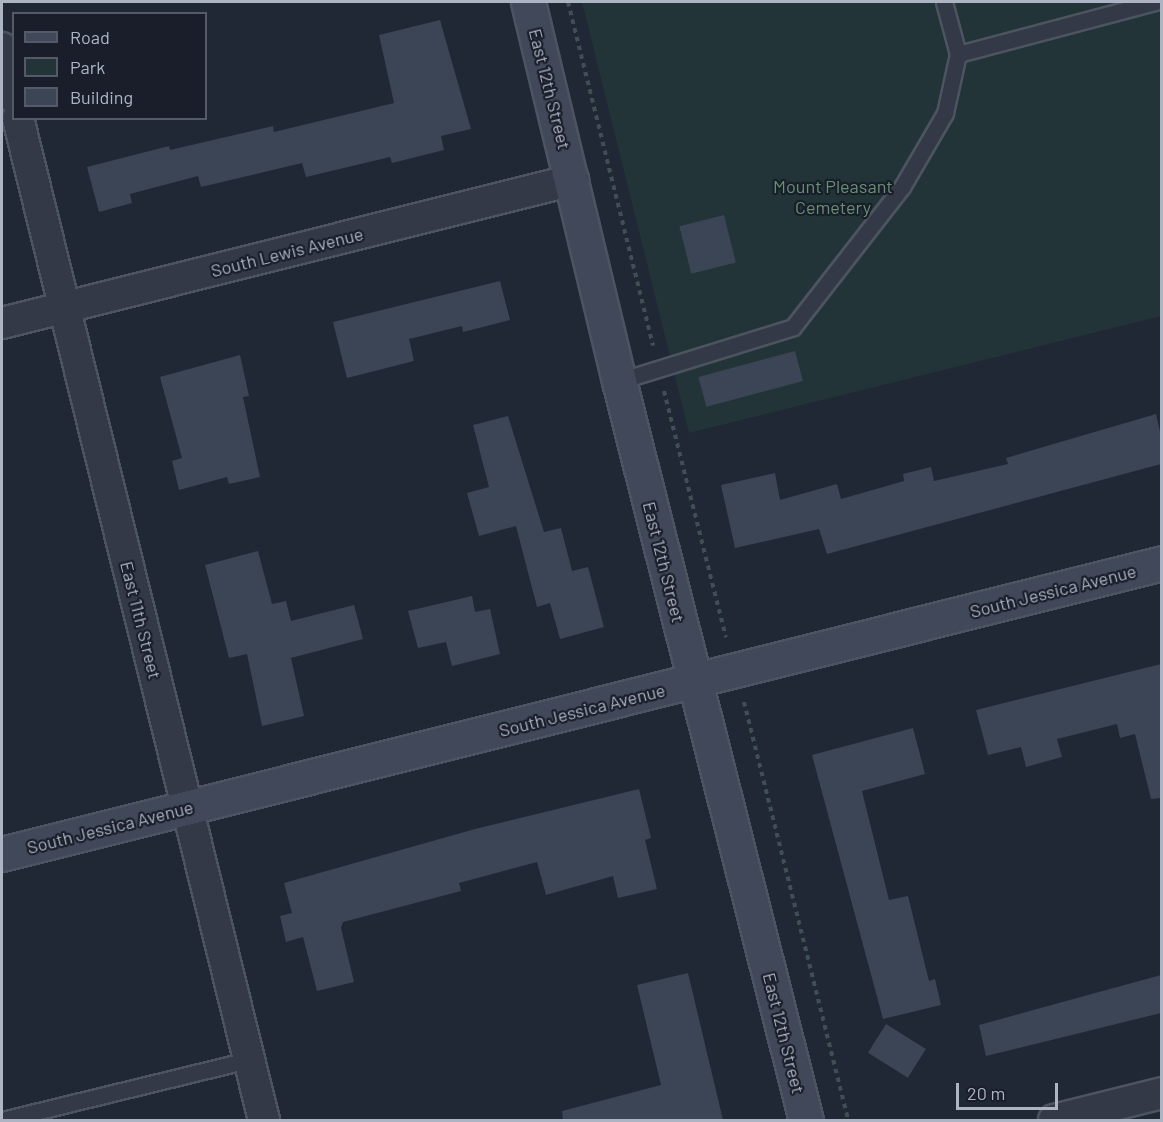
<!DOCTYPE html>
<html>
<head>
<meta charset="utf-8">
<style>
	body { margin:0 }
	#map { position:relative; width:1163px; height:1122px; overflow:hidden; background:#202735; font-family:Barlow,sans-serif }
	div>[style] { position:absolute }
	[style*='--x'] { left:calc(var(--x)*1px); top:calc(var(--y)*1px); width:calc(var(--w)*1px); rotate:calc(var(--a)*1deg) }
	.green>* { inset:0; background:#223437 }
	.building>* { inset:0; background:#3c4556; transform-origin:0 0 }
	.path>* { height:4px; margin-top:-2px; transform-origin:0; background:repeating-linear-gradient(90deg,#3f4f54 0 4.5px,transparent 0 9px) }
	.roads { filter:drop-shadow(2px 0 #4d5461) drop-shadow(-2px 0 #4d5461) drop-shadow(0 2px #4d5461) drop-shadow(0 -2px #4d5461) }
	.lane>* { height:15px; margin:-7.5px; padding:0 7.5px; transform-origin:7.5px; border-radius:7.5px; background:#333946 }
	.street>* { height:30px; margin:-15px; padding:0 15px; transform-origin:15px; border-radius:15px; background:#333946 }
	.secondary>* { height:33px; margin:-16.5px; padding:0 16.5px; transform-origin:16.5px; border-radius:16.5px; background:#414859 }
	span { translate:-50% -50%; white-space:nowrap; text-align:center; line-height:1.15; -webkit-text-stroke:4.5px #191e2a; paint-order:stroke }
	.street-label { font-size:18px; color:#adb4c3 }
	.park-label { font-size:18px; color:#669273 }
	.frame { position:absolute; inset:0; border:3px solid #adb4c3; pointer-events:none }
	.legend { position:absolute; left:12px; top:12px; width:195px; height:108px; box-sizing:border-box; background:#191e2a; border:2px solid #545a67; margin:0; padding:8px 10px; list-style:none; font-size:18px; color:#adb4c3 }
	.legend li { display:flex; align-items:center; gap:12px; height:30px }
	.legend b { width:30px; border:2px solid #545a67 }
	.scale { position:absolute; left:956px; top:1083px; width:102px; height:27px; box-sizing:border-box; border:3px solid #adb4c3; border-top:0; padding-left:8px; font-size:18px; line-height:21px; white-space:nowrap; color:#adb4c3; -webkit-text-stroke:4px #191e2a; paint-order:stroke }
</style>
</head>
<body>
<div id="map">
	<div class="green">
		<i style="clip-path:polygon(582px 2px,1161px 2px,1161px 316px,689px 433px)"></i>
	</div>
	<div class="building">
		<i style="clip-path:polygon(440px 20px,471px 129px,441px 136px,444px 150px,392px 163px,390px 157px,306px 177px,302px 163px,201px 187px,198px 176px,130px 194px,132px 203px,99px 212px,87px 167px,169px 146px,170px 150px,273px 126px,274px 132px,394px 103px,379px 35px)"></i>
		<i style="left:724px;top:215px;width:49px;height:46px;rotate:76deg"></i>
		<i style="clip-path:polygon(500px 281px,510px 320px,463px 332px,462px 326px,409px 339px,414px 361px,347px 378px,333px 322px)"></i>
		<i style="left:795px;top:351px;width:31px;height:100px;rotate:75deg"></i>
		<i style="clip-path:polygon(240px 355px,249px 396px,243px 397px,260px 477px,229px 484px,227px 477px,179px 490px,172px 461px,182px 458px,160px 377px)"></i>
		<i style="clip-path:polygon(1156px 414px,1161px 436px,1161px 464px,827px 554px,819px 529px,735px 548px,721px 485px,775px 473px,780px 500px,837px 484px,841px 499px,904px 481px,903px 474px,931px 467px,934px 481px,1008px 464px,1006px 458px)"></i>
		<i style="clip-path:polygon(508px 416px,544px 532px,561px 528px,572px 571px,588px 567px,604px 627px,560px 639px,550px 603px,537px 607px,516px 526px,479px 536px,467px 493px,489px 487px,473px 425px)"></i>
		<i style="clip-path:polygon(258px 551px,272px 604px,286px 601px,291px 621px,354px 605px,363px 639px,291px 658px,304px 716px,262px 726px,247px 654px,229px 658px,205px 565px)"></i>
		<i style="clip-path:polygon(472px 596px,475px 612px,490px 609px,500px 654px,452px 666px,446px 642px,418px 648px,408px 611px)"></i>
		<i style="clip-path:polygon(1161px 664px,1161px 798px,1151px 799px,1135px 734px,1120px 738px,1117px 724px,1057px 739px,1062px 757px,1026px 767px,1021px 747px,988px 755px,976px 710px)"></i>
		<i style="clip-path:polygon(913px 728px,925px 774px,862px 791px,889px 900px,908px 896px,929px 981px,935px 979px,941px 1005px,883px 1019px,812px 755px)"></i>
		<i style="clip-path:polygon(639px 789px,651px 838px,645px 840px,657px 889px,618px 898px,613px 876px,546px 895px,537px 862px,459px 883px,461px 891px,343px 922px,341px 928px,354px 982px,317px 991px,303px 937px,286px 942px,280px 916px,292px 913px,284px 883px,475px 829px)"></i>
		<i style="clip-path:polygon(688px 973px,723px 1120px,563px 1120px,562px 1111px,661px 1085px,637px 985px)"></i>
		<i style="clip-path:polygon(1161px 975px,1161px 1013px,986px 1056px,979px 1025px)"></i>
		<i style="left:886px;top:1024px;width:47px;height:34px;rotate:32deg"></i>
	</div>
	<div class="path">
		<i style="--x:568;--y:2;--w:354;--a:76.1"></i>
		<i style="--x:664;--y:391;--w:254;--a:75.9"></i>
		<i style="--x:744;--y:702;--w:431;--a:76"></i>
	</div>
	<div class="roads">
		<div class="lane">
			<i style="--x:958;--y:54;--w:204;--a:-14.8"></i>
			<i style="--x:619;--y:381;--w:182;--a:-17.2"></i>
			<i style="--x:793;--y:327;--w:177;--a:-52.1"></i>
			<i style="--x:902;--y:187;--w:86;--a:-59.8"></i>
			<i style="--x:945;--y:113;--w:60;--a:-77.6"></i>
			<i style="--x:958;--y:54;--w:54;--a:-105.1"></i>
			<i style="--x:2;--y:1120;--w:253;--a:-13.7"></i>
		</div>
		<div class="street">
			<i style="--x:2;--y:48;--w:51;--a:76.5"></i>
			<i style="--x:18;--y:118;--w:1032;--a:76.21"></i>
			<i style="--x:2;--y:323;--w:589;--a:-14.06"></i>
			<i style="--x:1054;--y:1120;--w:111;--a:-14"></i>
		</div>
		<div class="secondary">
			<i style="--x:528;--y:2;--w:390;--a:76.5"></i>
			<i style="--x:619;--y:381;--w:762;--a:75.8"></i>
			<i style="--x:2;--y:854;--w:1196;--a:-14.08"></i>
		</div>
	</div>
	<div class="street-label">
		<span style="left:550px;top:89px;rotate:76deg">East 12th Street</span>
		<span style="left:287px;top:252px;rotate:-14deg">South Lewis Avenue</span>
		<span style="left:664px;top:562px;rotate:76deg">East 12th Street</span>
		<span style="left:1053px;top:591px;rotate:-14deg">South Jessica Avenue</span>
		<span style="left:141px;top:620px;rotate:76deg">East 11th Street</span>
		<span style="left:582px;top:710px;rotate:-14deg">South Jessica Avenue</span>
		<span style="left:110px;top:827px;rotate:-14deg">South Jessica Avenue</span>
		<span style="left:784px;top:1033px;rotate:76deg">East 12th Street</span>
	</div>
	<div class="park-label">
		<span style="left:833px;top:197px">Mount Pleasant<br>Cemetery</span>
	</div>
	<div class="frame"></div>
	<ul class="legend">
	<li><b style="height:8px;background:#414859"></b>Road</li>
	<li><b style="height:16px;background:#223437"></b>Park</li>
	<li><b style="height:16px;background:#3c4556"></b>Building</li>
	</ul>
	<div class="scale">20 m</div>
</div>
</body>
</html>
